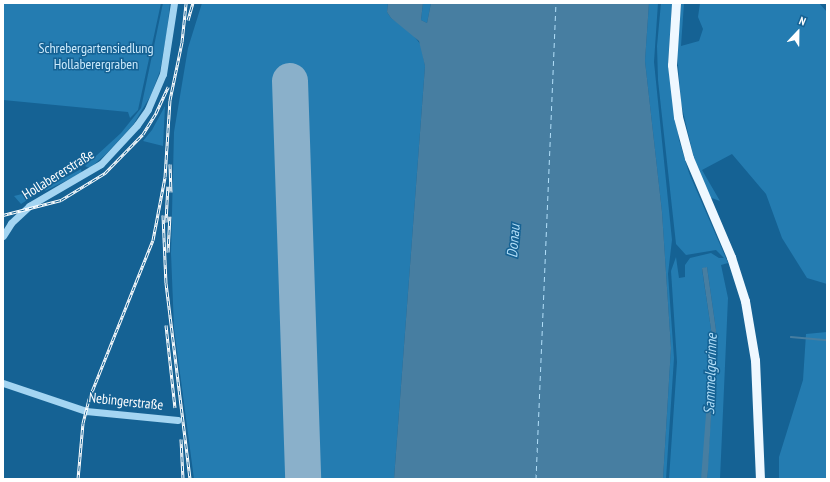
<!DOCTYPE html>
<html>
<head>
<meta charset="utf-8">
<style>
	body { margin:0 }
	#map { position:relative; width:830px; height:482px; overflow:hidden; background:#156294; font-family:"PT Sans Narrow",sans-serif }
	div>[style] { position:absolute }
	[style*='--x'] { left:calc(var(--x)*1px); top:calc(var(--y)*1px); width:calc(var(--w)*1px); rotate:calc(var(--a)*1deg) }
	.green>* { inset:0; background:#247cb1 }
	.water>* { inset:0; background:#477ea1 }
	.stream>* { height:1.5px; margin:-0.75px; padding:0 0.75px; transform-origin:0.75px; border-radius:0.75px; background:#477ea1 }
	.ferry>* { height:1px; margin-top:-0.5px; transform-origin:0; background:repeating-linear-gradient(90deg,#b1def8 0 5px,transparent 0 9px) }
	.runway>* { height:36px; margin:-18px; padding:0 18px; transform-origin:18px; border-radius:18px; background:#8ab0ca }
	.minor>* { height:7px; margin:-3.5px; padding:0 3.5px; transform-origin:3.5px; border-radius:3.5px; background:#a4d5f2 }
	.major>* { height:9px; margin:-4.5px; padding:0 4.5px; transform-origin:4.5px; border-radius:4.5px; background:#eff8ff }
	.rail>* { height:3px; margin-top:-1.5px; transform-origin:0; background:repeating-linear-gradient(90deg,#156294 0 4.5px,#fff 0 9px); box-sizing:border-box; border-block:1px solid #fff }
	span { translate:-50% -50%; white-space:nowrap; text-align:center; line-height:1.15; -webkit-text-stroke:3px #156294; paint-order:stroke }
	.park-label { font-size:14px; color:#cceafc }
	.street-label { font-size:14px; color:#fff }
	.water-label { font-size:15px; color:#b1def8; font-style:italic }
	.frame { position:absolute; inset:0; border:4px solid #fff; pointer-events:none }
	.north { position:absolute; left:778px; top:12px; width:40px; height:40px; -webkit-text-stroke:3px #156294; paint-order:stroke; rotate:22deg; font-size:11px; font-weight:700; line-height:16px; text-align:center; color:#fff }
	.north::after { content:''; display:block; margin:auto; width:14px; height:18px; background:#fff; clip-path:polygon(50% 0,100% 100%,50% 72%,0 100%) }
</style>
</head>
<body>
<div id="map">
	<div class="green">
		<i style="clip-path:polygon(3px 3px,161px 3px,138px 110px,130px 118px,128px 112px,3px 100px)"></i>
		<i style="clip-path:polygon(163px 3px,170px 3px,167px 31px,160px 71px,151px 95px,133px 125px,105px 155px,90px 168px,87px 167px,85px 166px,121px 133px,141px 108px)"></i>
		<i style="clip-path:polygon(202px 3px,388px 3px,387px 12px,391px 18px,410px 31px,421px 45px,425px 66px,394px 479px,194px 479px,174px 328px,171px 253px,174px 132px,188px 48px)"></i>
		<i style="clip-path:polygon(423px 3px,431px 3px,427px 23px,421px 20px)"></i>
		<i style="clip-path:polygon(649px 3px,658px 3px,654px 62px,672px 240px,668px 274px,674px 358px,666px 479px,663px 479px,671px 348px,662px 212px,645px 61px)"></i>
		<i style="clip-path:polygon(661px 3px,672px 3px,668px 63px,679px 140px,689px 173px,728px 263px,721px 265px,728px 298px,720px 479px,707px 479px,716px 330px,707px 267px,702px 269px,712px 336px,704px 467px,701px 479px,669px 479px,677px 362px,671px 271px,676px 257px,679px 278px,685px 277px,685px 265px,690px 258px,711px 253px,719px 258px,724px 258px,716px 250px,686px 255px,676px 244px,658px 80px,657px 46px)"></i>
		<i style="clip-path:polygon(681px 3px,684px 3px,681px 46px,699px 41px,703px 29px,698px 17px,700px 3px,819px 3px,827px 12px,827px 284px,807px 278px,782px 238px,766px 194px,732px 154px,702px 170px,720px 201px,709px 197px,696px 167px,681px 103px,677px 52px)"></i>
		<i style="clip-path:polygon(165px 106px,163px 146px,143px 141px,152px 130px)"></i>
		<i style="clip-path:polygon(81px 169px,82px 173px,45px 191px,46px 188px)"></i>
		<i style="clip-path:polygon(34px 191px,35px 195px,21px 204px,14px 196px)"></i>
		<i style="clip-path:polygon(827px 332px,827px 479px,779px 479px,779px 457px,803px 380px,806px 334px)"></i>
	</div>
	<div class="water">
		<i style="clip-path:polygon(388px 3px,423px 3px,421px 20px,427px 23px,431px 3px,649px 3px,645px 61px,662px 212px,671px 348px,663px 479px,394px 479px,425px 66px,419px 41px,391px 18px,387px 12px)"></i>
		<i style="clip-path:polygon(707px 267px,716px 330px,708px 470px,707px 479px,701px 479px,712px 336px,702px 268px)"></i>
	</div>
	<div class="stream">
		<i style="--x:791;--y:337;--w:36;--a:5"></i>
	</div>
	<div class="ferry">
		<i style="--x:536;--y:479;--w:476;--a:-87.6"></i>
	</div>
	<div class="runway">
		<i style="--x:290;--y:81;--w:398;--a:88.1"></i>
	</div>
	<div class="minor">
		<i style="--x:3;--y:236;--w:15;--a:-58"></i>
		<i style="--x:11;--y:223;--w:25;--a:-43"></i>
		<i style="--x:29;--y:206;--w:83;--a:-30.3"></i>
		<i style="--x:101;--y:164;--w:53;--a:-47.3"></i>
		<i style="--x:137;--y:125;--w:19;--a:-55"></i>
		<i style="--x:148;--y:109;--w:38;--a:-67"></i>
		<i style="--x:163;--y:74;--w:72;--a:-81.2"></i>
		<i style="--x:3;--y:383;--w:88;--a:18.6"></i>
		<i style="--x:86;--y:411;--w:92;--a:5.6"></i>
	</div>
	<div class="major">
		<i style="--x:676;--y:3;--w:62;--a:93.7"></i>
		<i style="--x:672;--y:65;--w:52;--a:83.4"></i>
		<i style="--x:678;--y:117;--w:42;--a:75"></i>
		<i style="--x:689;--y:158;--w:108;--a:67"></i>
		<i style="--x:731;--y:257;--w:46;--a:72.3"></i>
		<i style="--x:745;--y:301;--w:60;--a:80.4"></i>
		<i style="--x:755;--y:360;--w:119;--a:87.6"></i>
	</div>
	<div class="rail">
		<i style="--x:188;--y:20;--w:18;--a:-74"></i>
		<i style="--x:170;--y:164;--w:28;--a:88"></i>
		<i style="--x:3;--y:215;--w:60;--a:-14.5"></i>
		<i style="--x:61;--y:200;--w:52;--a:-31.5"></i>
		<i style="--x:105;--y:173;--w:54;--a:-45.7"></i>
		<i style="--x:143;--y:134;--w:25;--a:-58"></i>
		<i style="--x:156;--y:113;--w:29;--a:-65"></i>
		<i style="--x:163;--y:215;--w:68;--a:87.5"></i>
		<i style="--x:166;--y:283;--w:197;--a:83"></i>
		<i style="--x:166;--y:222;--w:36;--a:-87"></i>
		<i style="--x:168;--y:252;--w:36;--a:-87"></i>
		<i style="--x:166;--y:325;--w:83;--a:83.8"></i>
		<i style="--x:181;--y:439;--w:40;--a:87.1"></i>
		<i style="--x:78;--y:479;--w:56;--a:-84.9"></i>
		<i style="--x:83;--y:423;--w:25;--a:-76"></i>
		<i style="--x:89;--y:399;--w:171;--a:-68.1"></i>
		<i style="--x:153;--y:240;--w:64;--a:-79.2"></i>
		<i style="--x:165;--y:177;--w:77;--a:-86.3"></i>
		<i style="--x:170;--y:100;--w:59;--a:-78.3"></i>
		<i style="--x:182;--y:42;--w:39;--a:-84"></i>
	</div>
	<div class="park-label">
		<span style="left:96px;top:56px">Schrebergartensiedlung<br>Hollaberergraben</span>
	</div>
	<div class="street-label">
		<span style="left:58px;top:174px;rotate:-32deg">Hollabererstraße</span>
		<span style="left:126px;top:401px;rotate:6deg">Nebingerstraße</span>
	</div>
	<div class="water-label">
		<span style="left:513px;top:241px;rotate:-85deg">Donau</span>
		<span style="left:710px;top:374px;rotate:-88deg">Sammelgerinne</span>
	</div>
	<div class="frame"></div>
	<div class="north">N</div>
</div>
</body>
</html>
